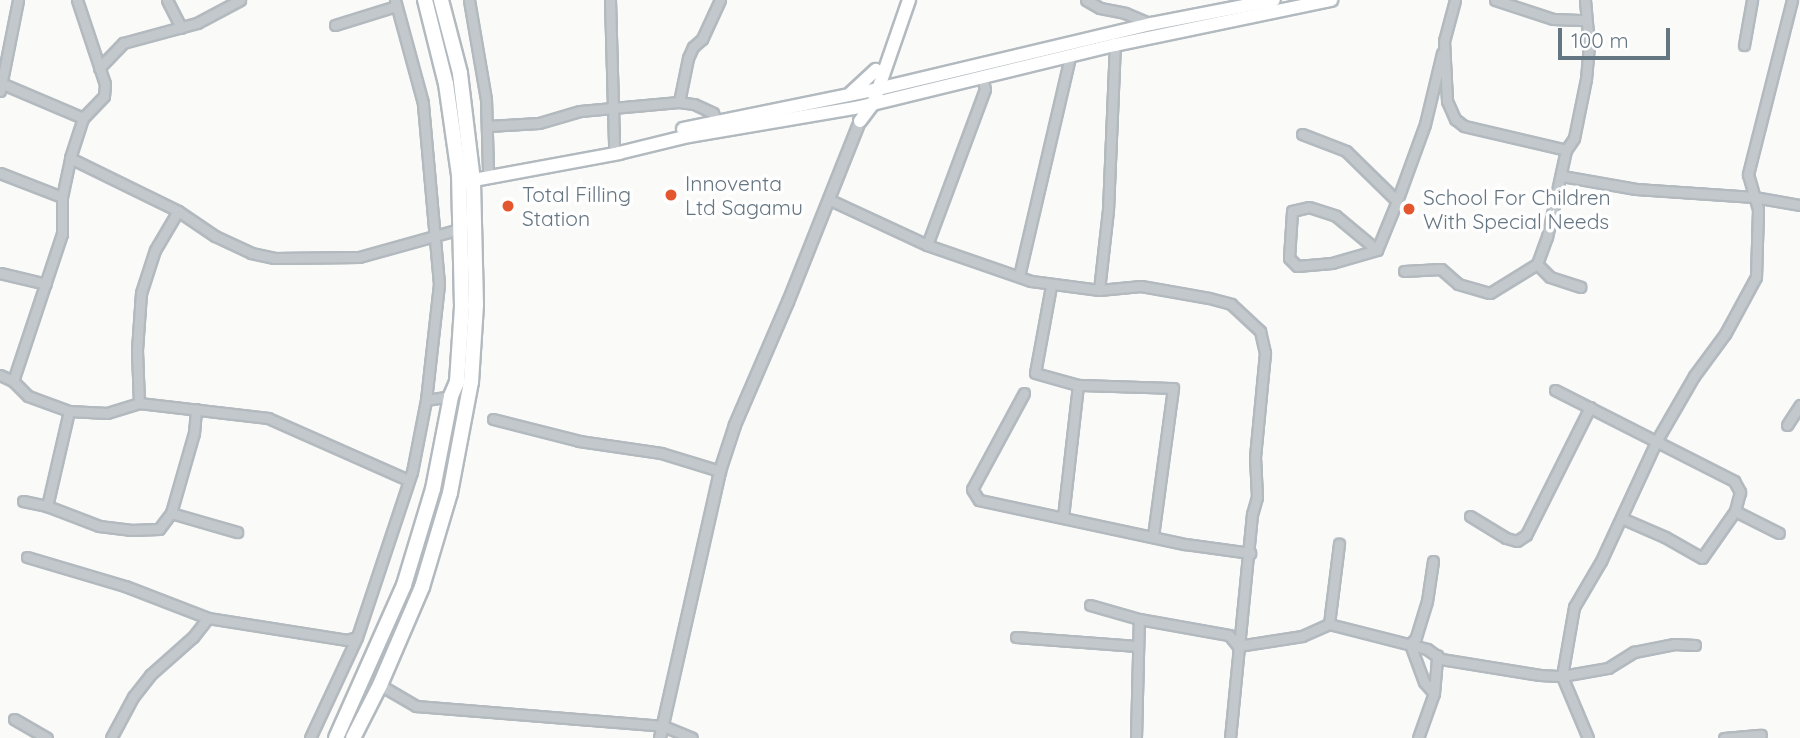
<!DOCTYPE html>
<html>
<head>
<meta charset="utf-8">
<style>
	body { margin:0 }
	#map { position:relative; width:1800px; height:738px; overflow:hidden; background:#fafaf8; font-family:Quicksand,sans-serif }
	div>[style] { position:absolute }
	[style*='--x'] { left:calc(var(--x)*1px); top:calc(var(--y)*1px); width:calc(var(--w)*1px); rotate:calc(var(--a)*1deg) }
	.roads { filter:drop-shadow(2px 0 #b3babf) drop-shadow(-2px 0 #b3babf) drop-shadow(0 2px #b3babf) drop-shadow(0 -2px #b3babf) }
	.minor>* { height:9px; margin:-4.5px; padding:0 4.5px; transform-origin:4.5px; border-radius:4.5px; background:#c3c8cc }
	.tertiary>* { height:10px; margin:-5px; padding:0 5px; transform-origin:5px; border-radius:5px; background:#c3c8cc }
	.secondary>* { height:12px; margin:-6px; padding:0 6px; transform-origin:6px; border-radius:6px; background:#fff }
	.trunk>* { height:14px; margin:-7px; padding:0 7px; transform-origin:7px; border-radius:7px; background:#fff }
	.dots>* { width:19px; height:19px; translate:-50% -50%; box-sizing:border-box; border:4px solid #fff; border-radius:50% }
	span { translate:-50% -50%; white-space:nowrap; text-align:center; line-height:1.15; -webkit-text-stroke:7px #fff; paint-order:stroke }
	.poi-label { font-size:21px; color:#657683 }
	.left { translate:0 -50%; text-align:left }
	.scale { position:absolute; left:1558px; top:28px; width:112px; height:32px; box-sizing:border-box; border:4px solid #657683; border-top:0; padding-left:9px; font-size:21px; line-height:24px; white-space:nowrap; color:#657683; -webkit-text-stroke:5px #fff; paint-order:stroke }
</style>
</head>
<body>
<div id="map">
	<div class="roads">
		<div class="minor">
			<i style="--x:167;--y:0;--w:31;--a:63"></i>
			<i style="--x:469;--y:0;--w:100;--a:80.3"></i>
			<i style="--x:486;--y:99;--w:72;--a:88.4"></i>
			<i style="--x:610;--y:0;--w:146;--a:88.4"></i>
			<i style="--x:1086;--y:0;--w:16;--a:30"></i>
			<i style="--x:1100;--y:8;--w:25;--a:11"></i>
			<i style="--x:1125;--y:13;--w:28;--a:23"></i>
			<i style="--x:1455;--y:0;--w:42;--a:105"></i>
			<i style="--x:1444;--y:41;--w:60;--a:87.1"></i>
			<i style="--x:1447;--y:101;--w:20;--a:66"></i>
			<i style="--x:1455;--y:119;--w:11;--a:38"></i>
			<i style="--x:1464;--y:126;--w:105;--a:13.2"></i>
			<i style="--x:1495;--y:0;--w:61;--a:18.1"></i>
			<i style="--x:1553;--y:19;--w:33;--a:2"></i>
			<i style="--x:335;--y:25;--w:64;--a:-17.3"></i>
			<i style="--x:1744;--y:45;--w:46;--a:-79.9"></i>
			<i style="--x:99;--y:68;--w:35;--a:-46"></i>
			<i style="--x:123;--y:43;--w:77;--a:-15.1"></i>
			<i style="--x:197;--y:23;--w:49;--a:-28.1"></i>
			<i style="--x:3;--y:84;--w:87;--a:23"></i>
			<i style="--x:0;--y:91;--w:93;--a:-78.8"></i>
			<i style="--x:679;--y:102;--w:45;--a:-78.4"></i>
			<i style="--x:688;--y:58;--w:12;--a:-66"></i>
			<i style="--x:693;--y:47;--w:12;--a:-42"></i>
			<i style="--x:702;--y:39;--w:43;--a:-65.2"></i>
			<i style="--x:488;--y:126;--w:51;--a:-3.4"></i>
			<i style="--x:539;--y:123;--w:43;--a:-16.3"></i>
			<i style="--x:580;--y:111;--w:99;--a:-5.2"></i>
			<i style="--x:679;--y:102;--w:15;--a:8"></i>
			<i style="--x:694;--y:104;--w:21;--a:25"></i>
			<i style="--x:713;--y:113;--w:10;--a:66"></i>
			<i style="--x:1302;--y:134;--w:47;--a:21.1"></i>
			<i style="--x:1346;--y:151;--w:71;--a:44.4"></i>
			<i style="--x:1397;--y:201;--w:53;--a:112.2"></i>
			<i style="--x:70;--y:158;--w:42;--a:-72"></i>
			<i style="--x:83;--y:118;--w:30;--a:-46"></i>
			<i style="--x:104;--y:96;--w:12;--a:-85"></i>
			<i style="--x:105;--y:84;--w:89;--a:-108.4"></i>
			<i style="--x:0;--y:173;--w:66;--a:21.2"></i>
			<i style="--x:62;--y:197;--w:40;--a:-78"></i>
			<i style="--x:70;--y:158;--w:120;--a:26.1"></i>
			<i style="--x:178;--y:211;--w:45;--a:34"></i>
			<i style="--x:215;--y:236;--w:40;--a:25"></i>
			<i style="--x:251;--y:253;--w:24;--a:12"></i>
			<i style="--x:274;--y:258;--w:85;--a:-0.7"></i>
			<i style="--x:359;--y:257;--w:105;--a:-15.5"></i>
			<i style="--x:1562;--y:176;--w:75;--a:10"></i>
			<i style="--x:1636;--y:189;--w:118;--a:3.9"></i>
			<i style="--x:1754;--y:197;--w:47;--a:9.9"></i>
			<i style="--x:828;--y:199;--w:109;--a:24.9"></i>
			<i style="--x:927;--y:245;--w:110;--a:19.1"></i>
			<i style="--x:1031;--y:281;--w:69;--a:7.5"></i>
			<i style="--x:1099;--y:290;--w:42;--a:-5.4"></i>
			<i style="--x:1141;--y:286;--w:69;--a:10"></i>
			<i style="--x:1209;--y:298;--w:23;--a:15"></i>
			<i style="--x:1231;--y:304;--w:40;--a:43"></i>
			<i style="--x:1260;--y:331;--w:23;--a:77"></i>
			<i style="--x:1265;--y:353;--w:104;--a:95.5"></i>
			<i style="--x:1255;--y:457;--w:40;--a:87.1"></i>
			<i style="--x:1257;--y:497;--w:18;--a:106"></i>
			<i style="--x:1252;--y:514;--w:225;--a:95.6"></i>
			<i style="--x:1397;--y:201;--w:82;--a:-70"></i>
			<i style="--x:1425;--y:124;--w:73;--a:-76.5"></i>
			<i style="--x:1309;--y:207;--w:28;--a:18"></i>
			<i style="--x:1336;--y:216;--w:53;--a:39.7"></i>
			<i style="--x:1377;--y:250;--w:47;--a:163.9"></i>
			<i style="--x:1332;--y:263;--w:35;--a:175"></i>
			<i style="--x:1297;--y:266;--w:11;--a:-135"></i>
			<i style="--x:1289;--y:258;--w:47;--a:-86.3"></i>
			<i style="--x:1292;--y:211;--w:17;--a:-13"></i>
			<i style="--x:927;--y:245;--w:166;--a:-69.6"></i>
			<i style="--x:985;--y:89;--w:12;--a:-104"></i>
			<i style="--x:1537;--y:264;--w:18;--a:45"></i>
			<i style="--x:1550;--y:277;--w:32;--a:18"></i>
			<i style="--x:1404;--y:271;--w:37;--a:-3"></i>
			<i style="--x:1441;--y:269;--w:23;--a:41"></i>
			<i style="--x:1458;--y:284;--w:33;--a:16"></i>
			<i style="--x:1490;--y:293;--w:55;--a:-31.7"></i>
			<i style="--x:1537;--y:264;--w:29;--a:-70"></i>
			<i style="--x:1547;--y:237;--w:89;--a:-77.7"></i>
			<i style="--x:1566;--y:150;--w:14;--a:-56"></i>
			<i style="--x:1574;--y:138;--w:60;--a:-78.5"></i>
			<i style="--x:1586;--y:79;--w:34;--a:-85"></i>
			<i style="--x:1589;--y:45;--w:45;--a:-95.1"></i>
			<i style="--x:0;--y:273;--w:47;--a:13.4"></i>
			<i style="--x:1019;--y:276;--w:226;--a:-76.9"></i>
			<i style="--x:1051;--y:286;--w:88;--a:100.4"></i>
			<i style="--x:1035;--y:373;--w:45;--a:15.6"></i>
			<i style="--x:1078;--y:385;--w:133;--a:96.5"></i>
			<i style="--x:1099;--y:290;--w:81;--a:-83.6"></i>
			<i style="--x:1108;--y:210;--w:165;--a:-87.6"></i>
			<i style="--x:0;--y:375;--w:14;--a:25"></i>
			<i style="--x:13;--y:381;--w:21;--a:45"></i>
			<i style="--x:28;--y:396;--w:44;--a:20.1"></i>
			<i style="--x:69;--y:411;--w:38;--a:3"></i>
			<i style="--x:107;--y:413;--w:34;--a:-17"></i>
			<i style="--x:139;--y:403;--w:130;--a:6.6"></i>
			<i style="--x:268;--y:418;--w:153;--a:23.9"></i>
			<i style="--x:13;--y:381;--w:155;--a:-71.6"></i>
			<i style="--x:62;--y:234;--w:37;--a:-90"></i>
			<i style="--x:1078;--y:385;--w:95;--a:1.8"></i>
			<i style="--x:1173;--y:388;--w:149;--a:97.7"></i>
			<i style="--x:1555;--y:390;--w:201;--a:26.9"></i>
			<i style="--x:1734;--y:481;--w:13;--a:61"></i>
			<i style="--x:1740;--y:492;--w:20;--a:105"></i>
			<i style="--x:1735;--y:511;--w:57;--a:125.1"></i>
			<i style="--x:1702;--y:558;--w:43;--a:-150.4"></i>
			<i style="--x:1665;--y:537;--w:48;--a:-156.6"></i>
			<i style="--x:1024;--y:393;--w:109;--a:118.4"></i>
			<i style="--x:972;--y:489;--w:13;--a:58"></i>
			<i style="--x:979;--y:500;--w:211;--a:12.1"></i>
			<i style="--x:1185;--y:544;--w:66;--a:7.9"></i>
			<i style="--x:426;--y:400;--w:25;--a:-9"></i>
			<i style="--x:139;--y:403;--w:53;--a:-92.2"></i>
			<i style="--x:137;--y:350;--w:57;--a:-86"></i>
			<i style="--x:141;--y:293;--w:45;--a:-72"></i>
			<i style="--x:155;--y:250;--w:45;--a:-59.5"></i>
			<i style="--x:69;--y:411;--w:98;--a:103"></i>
			<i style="--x:47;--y:506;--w:56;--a:21"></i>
			<i style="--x:99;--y:526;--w:31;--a:7"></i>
			<i style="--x:130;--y:530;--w:29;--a:-2"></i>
			<i style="--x:159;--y:529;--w:20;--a:-53"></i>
			<i style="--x:171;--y:513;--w:83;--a:-74"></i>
			<i style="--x:194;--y:433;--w:24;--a:-85"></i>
			<i style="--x:493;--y:419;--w:89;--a:14.3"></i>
			<i style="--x:579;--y:441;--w:83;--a:8.3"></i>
			<i style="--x:661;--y:453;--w:62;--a:17"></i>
			<i style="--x:1787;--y:425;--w:24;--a:-57"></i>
			<i style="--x:23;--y:501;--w:25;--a:12"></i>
			<i style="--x:1735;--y:511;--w:49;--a:26.6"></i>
			<i style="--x:171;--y:513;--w:69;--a:16.1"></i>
			<i style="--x:1470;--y:516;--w:42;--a:31.4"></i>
			<i style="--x:1506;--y:538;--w:11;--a:15"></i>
			<i style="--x:1517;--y:541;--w:11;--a:-34"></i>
			<i style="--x:1526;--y:535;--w:143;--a:-63.4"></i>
			<i style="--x:27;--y:557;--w:102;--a:16.5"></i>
			<i style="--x:125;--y:586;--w:89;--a:21.1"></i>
			<i style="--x:208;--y:618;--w:141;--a:9"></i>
			<i style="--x:347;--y:640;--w:10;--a:-17"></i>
			<i style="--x:357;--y:637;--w:174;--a:-71.6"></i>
			<i style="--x:412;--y:472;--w:73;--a:-79"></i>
			<i style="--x:426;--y:400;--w:117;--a:-83.6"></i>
			<i style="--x:439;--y:284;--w:182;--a:-95.1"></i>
			<i style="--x:423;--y:103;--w:107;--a:-105.2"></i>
			<i style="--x:1433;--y:561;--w:40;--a:98.5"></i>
			<i style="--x:1427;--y:601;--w:39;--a:107"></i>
			<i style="--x:1416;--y:638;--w:8;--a:135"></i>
			<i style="--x:1410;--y:644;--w:40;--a:69.8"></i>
			<i style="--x:1424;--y:682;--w:15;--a:48"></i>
			<i style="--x:1090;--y:605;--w:51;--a:15.9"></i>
			<i style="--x:1139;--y:619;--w:91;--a:10.1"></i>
			<i style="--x:1229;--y:635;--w:14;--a:51"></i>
			<i style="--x:1238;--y:646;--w:65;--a:-8.9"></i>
			<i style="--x:1302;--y:636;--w:30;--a:-24"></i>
			<i style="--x:1329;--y:624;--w:101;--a:14.3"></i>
			<i style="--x:1427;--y:649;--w:17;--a:36"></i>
			<i style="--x:1441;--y:659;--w:100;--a:9.2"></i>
			<i style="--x:1540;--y:675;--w:22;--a:3"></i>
			<i style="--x:1562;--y:676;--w:47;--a:-9.9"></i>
			<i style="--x:1608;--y:668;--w:31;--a:-32"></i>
			<i style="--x:1634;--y:652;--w:41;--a:-11.3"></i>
			<i style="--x:1674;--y:644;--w:21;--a:3"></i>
			<i style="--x:1329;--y:624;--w:81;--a:-82.9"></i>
			<i style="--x:1016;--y:637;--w:121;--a:4.3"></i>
			<i style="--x:380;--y:685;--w:42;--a:30.3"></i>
			<i style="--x:416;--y:706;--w:248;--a:4.6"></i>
			<i style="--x:663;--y:726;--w:31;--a:22"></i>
			<i style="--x:14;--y:719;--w:38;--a:30"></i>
			<i style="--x:111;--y:738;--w:47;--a:-61.8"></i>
			<i style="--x:133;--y:697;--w:28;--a:-52"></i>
			<i style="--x:150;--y:675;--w:57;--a:-41.5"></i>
			<i style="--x:193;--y:637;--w:24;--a:-52"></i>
			<i style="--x:310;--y:738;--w:111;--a:-65"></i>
			<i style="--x:1136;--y:738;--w:119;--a:-88.6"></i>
			<i style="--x:1418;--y:738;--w:48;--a:-70.4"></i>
			<i style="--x:1434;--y:693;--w:38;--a:-85"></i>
			<i style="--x:1588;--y:738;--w:67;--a:-112.8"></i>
			<i style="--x:1562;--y:676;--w:70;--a:-80.1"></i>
			<i style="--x:1574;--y:607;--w:53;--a:-59.6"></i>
			<i style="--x:1601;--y:561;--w:133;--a:-65.2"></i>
			<i style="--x:1657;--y:440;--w:74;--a:-60"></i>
			<i style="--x:1694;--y:376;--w:52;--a:-53.6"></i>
			<i style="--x:1725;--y:334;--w:65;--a:-61.5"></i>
			<i style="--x:1756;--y:277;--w:68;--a:-88.3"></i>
			<i style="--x:1758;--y:209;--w:36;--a:-106"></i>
			<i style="--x:1748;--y:174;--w:179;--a:-75.8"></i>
			<i style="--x:1724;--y:738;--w:37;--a:-5"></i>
		</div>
		<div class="tertiary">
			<i style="--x:660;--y:738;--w:274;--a:-77.3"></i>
			<i style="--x:720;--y:471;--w:48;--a:-71.9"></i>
			<i style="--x:735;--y:425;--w:134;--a:-66.7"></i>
			<i style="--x:788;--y:302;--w:195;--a:-68.3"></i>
		</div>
		<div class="secondary">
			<i style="--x:851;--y:93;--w:34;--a:-43"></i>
			<i style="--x:860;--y:121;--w:21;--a:-53"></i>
			<i style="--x:873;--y:104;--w:110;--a:-70.9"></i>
			<i style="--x:683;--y:129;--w:199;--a:-11.6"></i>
			<i style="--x:878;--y:89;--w:281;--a:-13.4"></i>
			<i style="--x:1151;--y:24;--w:125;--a:-11"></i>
			<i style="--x:463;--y:182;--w:159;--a:-10.5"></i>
			<i style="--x:619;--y:153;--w:72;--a:-13.7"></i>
			<i style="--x:689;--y:136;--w:173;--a:-9.6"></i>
			<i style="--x:860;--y:107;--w:262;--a:-13.7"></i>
			<i style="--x:1115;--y:45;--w:221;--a:-11.8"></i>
		</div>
		<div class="trunk">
			<i style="--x:336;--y:738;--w:167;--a:-66"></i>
			<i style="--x:404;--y:585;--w:100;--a:-73.2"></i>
			<i style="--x:433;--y:489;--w:95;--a:-79"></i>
			<i style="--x:451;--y:396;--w:15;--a:-67"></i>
			<i style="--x:457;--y:382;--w:76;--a:-86.2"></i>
			<i style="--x:462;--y:306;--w:131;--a:-91.3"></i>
			<i style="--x:459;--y:175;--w:92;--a:-98.1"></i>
			<i style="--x:446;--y:84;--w:87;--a:-104"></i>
			<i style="--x:353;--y:738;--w:59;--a:-63"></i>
			<i style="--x:380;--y:685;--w:107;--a:-66.8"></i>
			<i style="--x:422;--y:587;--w:98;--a:-73.4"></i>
			<i style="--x:450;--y:493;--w:113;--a:-79.3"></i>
			<i style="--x:471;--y:382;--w:77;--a:-86.3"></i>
			<i style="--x:476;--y:305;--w:124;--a:-91.4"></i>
			<i style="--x:473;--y:181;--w:109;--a:-96.9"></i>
			<i style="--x:460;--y:73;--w:75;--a:-104.6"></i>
		</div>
	</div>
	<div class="dots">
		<i style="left:671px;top:195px;background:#e4572e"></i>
		<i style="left:508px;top:206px;background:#e4572e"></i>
		<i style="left:1409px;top:209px;background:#e4572e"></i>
	</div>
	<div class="poi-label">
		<span class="left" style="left:685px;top:195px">Innoventa<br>Ltd Sagamu</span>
		<span class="left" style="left:522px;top:206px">Total Filling<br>Station</span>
		<span class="left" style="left:1423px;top:209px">School For Children<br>With Special Needs</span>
	</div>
	<div class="scale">100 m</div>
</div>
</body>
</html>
